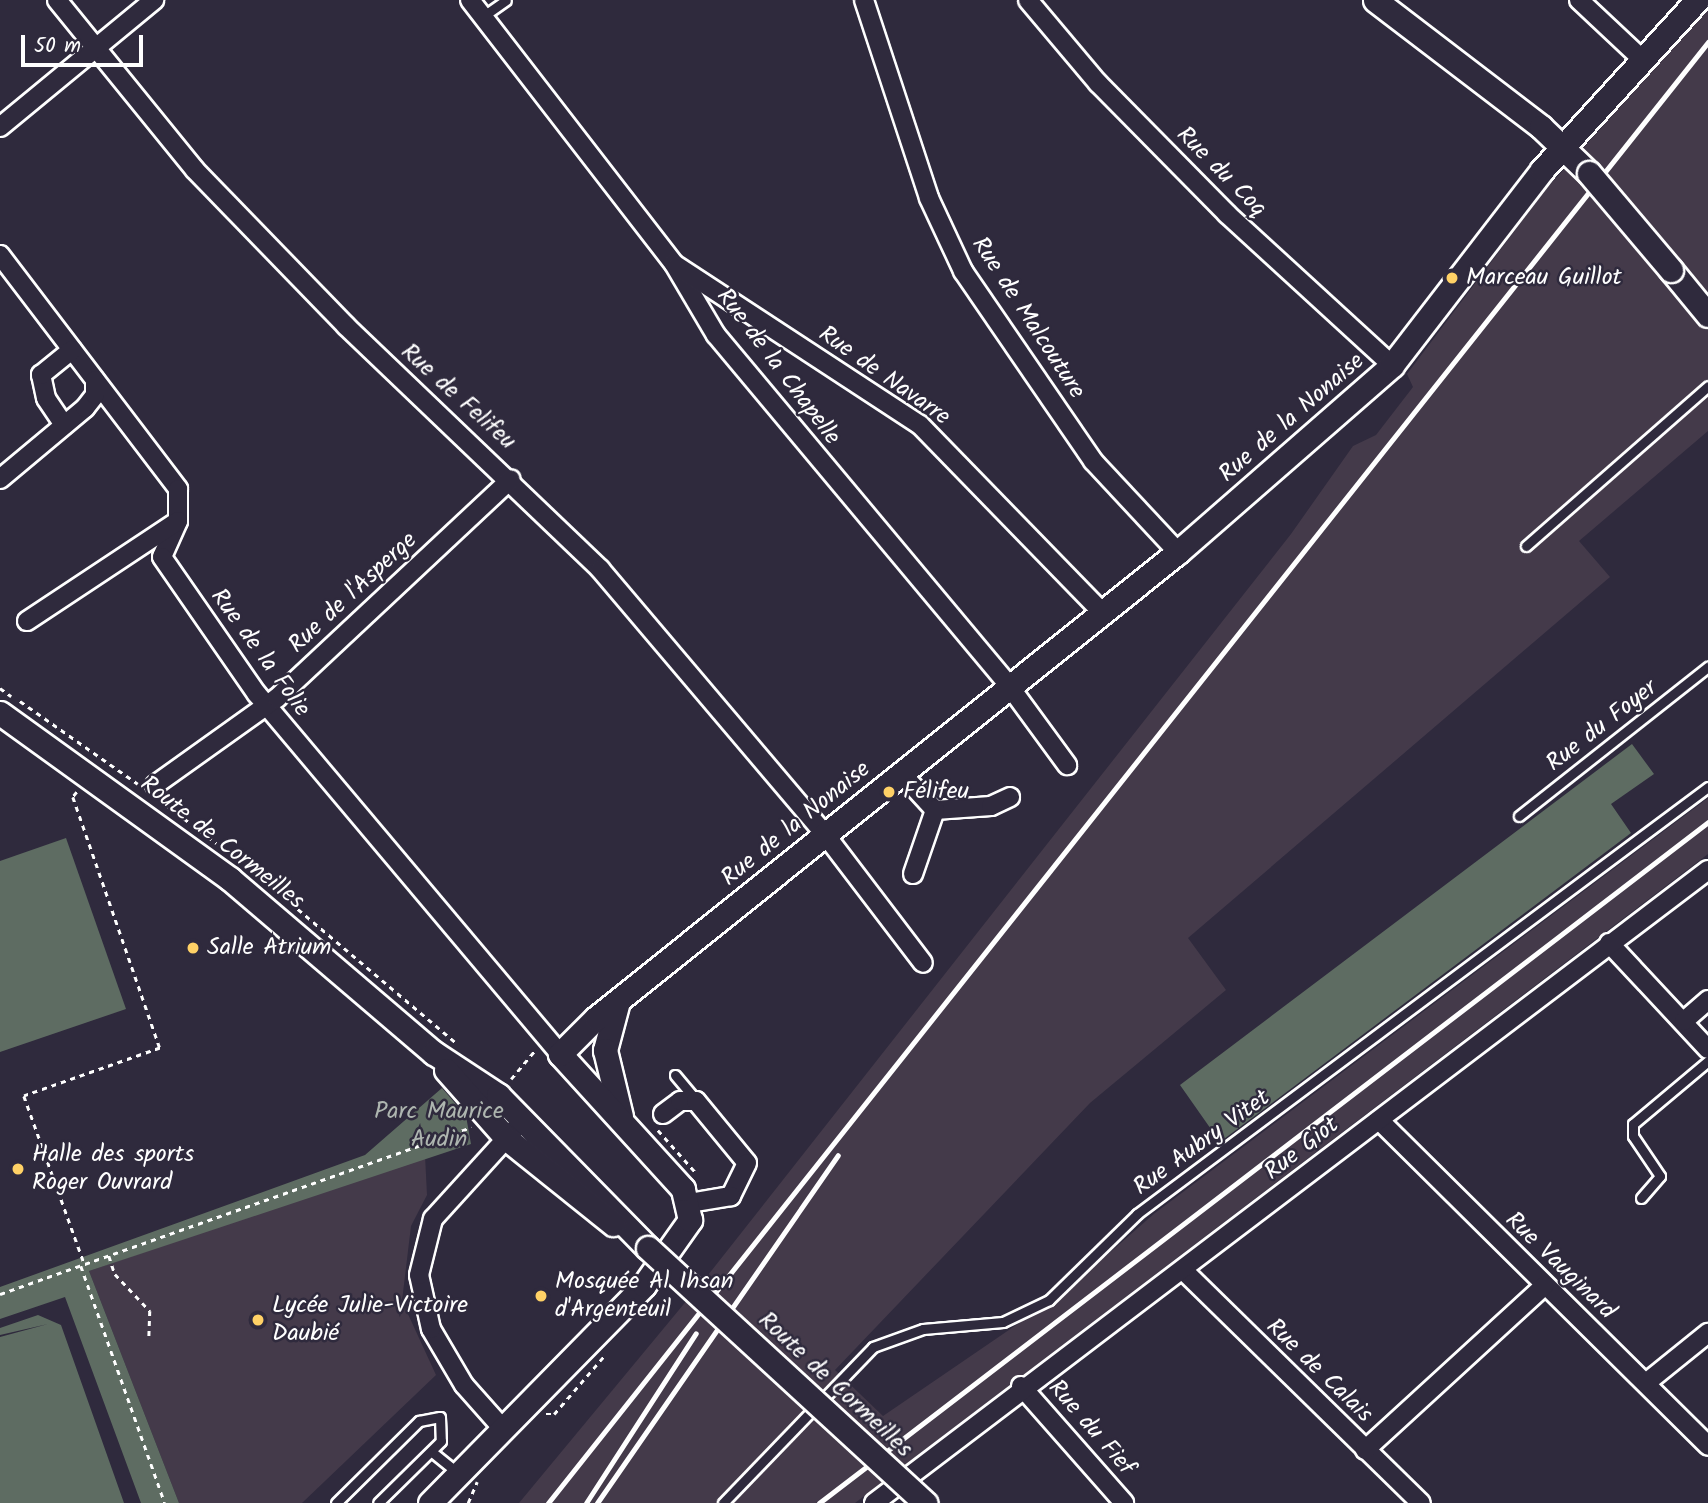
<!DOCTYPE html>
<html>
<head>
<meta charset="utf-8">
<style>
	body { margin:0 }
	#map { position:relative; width:1708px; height:1503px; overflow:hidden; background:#2f2a3d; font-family:Kalam,sans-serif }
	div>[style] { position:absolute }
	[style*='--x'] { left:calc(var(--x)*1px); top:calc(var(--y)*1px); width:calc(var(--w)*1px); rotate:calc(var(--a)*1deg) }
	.built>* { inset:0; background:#443a4a }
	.green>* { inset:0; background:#5e6c62 }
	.path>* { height:2.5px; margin-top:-1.25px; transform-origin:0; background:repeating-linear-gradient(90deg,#fff 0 5px,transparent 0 10px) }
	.roads { filter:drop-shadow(2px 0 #fff) drop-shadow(-2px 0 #fff) drop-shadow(0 2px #fff) drop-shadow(0 -2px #fff) }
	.lane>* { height:9px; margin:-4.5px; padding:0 4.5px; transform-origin:4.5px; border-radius:4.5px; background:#2f2a3d }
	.street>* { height:18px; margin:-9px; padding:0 9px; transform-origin:9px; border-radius:9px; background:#2f2a3d }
	.secondary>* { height:23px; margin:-11.5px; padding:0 11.5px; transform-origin:11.5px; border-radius:11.5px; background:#2f2a3d }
	.rail>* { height:5px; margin:-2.5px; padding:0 2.5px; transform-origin:2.5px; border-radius:2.5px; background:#fff }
	.bridges { filter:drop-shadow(2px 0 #fff) drop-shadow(-2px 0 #fff) drop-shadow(0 2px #fff) drop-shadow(0 -2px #fff) }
	.secondary-bridge>* { height:23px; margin:-11.5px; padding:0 11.5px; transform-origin:11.5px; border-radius:11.5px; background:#2f2a3d }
	.dots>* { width:19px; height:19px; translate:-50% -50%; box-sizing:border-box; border:4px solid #2f2a3d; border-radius:50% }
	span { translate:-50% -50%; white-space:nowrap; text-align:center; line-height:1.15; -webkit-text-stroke:5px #2f2a3d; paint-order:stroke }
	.street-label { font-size:24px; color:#fff }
	.poi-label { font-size:24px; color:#fff }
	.left { translate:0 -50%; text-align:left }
	.park-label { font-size:24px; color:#aeb6b0 }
	.scale { position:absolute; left:21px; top:35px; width:122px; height:32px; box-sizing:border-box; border:4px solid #fff; border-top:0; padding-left:9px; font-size:21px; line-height:24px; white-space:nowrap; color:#fff; -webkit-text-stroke:5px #2f2a3d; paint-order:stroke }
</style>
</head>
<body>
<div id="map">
	<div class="built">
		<i style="clip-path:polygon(1708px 9px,1708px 431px,1579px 541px,1610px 577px,1188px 938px,1226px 990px,1090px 1103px,835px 1370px,883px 1416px,1066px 1291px,1155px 1213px,1708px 798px,1708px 854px,855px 1503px,519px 1503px,712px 1270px,1291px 534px,1353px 446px,1376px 435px,1413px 387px,1407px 374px,1546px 189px)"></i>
		<i style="clip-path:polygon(425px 1155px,427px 1195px,411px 1226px,402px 1301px,436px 1375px,302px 1503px,179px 1503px,89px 1271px)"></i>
	</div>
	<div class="green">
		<i style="clip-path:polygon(1632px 744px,1654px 774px,1611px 804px,1631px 833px,1220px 1142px,1180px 1085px)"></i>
		<i style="clip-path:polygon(66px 838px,126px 1009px,0 1052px,0 861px)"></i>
		<i style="clip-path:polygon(442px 1088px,466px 1116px,471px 1144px,89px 1271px,179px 1503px,141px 1503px,65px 1297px,0 1319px,0 1287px,365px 1155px)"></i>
		<i style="clip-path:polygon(38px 1315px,61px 1325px,124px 1503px,0 1503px,0 1337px,48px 1324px,0 1335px,0 1328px)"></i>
	</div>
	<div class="path">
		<i style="--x:0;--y:688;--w:14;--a:36"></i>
		<i style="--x:20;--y:701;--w:144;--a:35.1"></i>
		<i style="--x:77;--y:792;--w:6;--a:129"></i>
		<i style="--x:73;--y:797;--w:266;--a:70.9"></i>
		<i style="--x:160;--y:1048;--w:144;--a:160.6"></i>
		<i style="--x:24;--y:1096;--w:180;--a:70.2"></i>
		<i style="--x:160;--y:800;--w:71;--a:37.5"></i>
		<i style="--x:260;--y:877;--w:255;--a:40.2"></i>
		<i style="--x:511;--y:1079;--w:39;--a:-50"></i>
		<i style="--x:658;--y:1130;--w:59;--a:48.4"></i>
		<i style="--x:109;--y:1256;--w:19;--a:72"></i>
		<i style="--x:115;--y:1274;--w:51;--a:46.6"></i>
		<i style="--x:150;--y:1311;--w:27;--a:92"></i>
		<i style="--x:81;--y:1266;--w:251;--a:70.5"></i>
		<i style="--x:0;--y:1294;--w:500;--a:-19.5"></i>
		<i style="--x:546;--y:1414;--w:8;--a:0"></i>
		<i style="--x:554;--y:1414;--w:77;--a:-49.2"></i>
		<i style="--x:468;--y:1503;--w:23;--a:-67"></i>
	</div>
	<div class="roads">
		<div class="lane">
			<i style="--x:482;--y:17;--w:29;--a:-35"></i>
			<i style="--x:1526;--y:546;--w:242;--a:-41.3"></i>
			<i style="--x:1519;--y:816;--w:241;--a:-38.3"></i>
			<i style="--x:675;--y:1075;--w:31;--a:50"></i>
			<i style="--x:1641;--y:1198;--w:29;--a:-49"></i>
			<i style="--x:1660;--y:1176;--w:48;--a:-124"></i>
			<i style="--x:1633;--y:1136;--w:12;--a:-90"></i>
			<i style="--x:1633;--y:1124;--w:98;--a:-40"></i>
			<i style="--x:432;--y:1452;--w:33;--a:39"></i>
			<i style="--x:336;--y:1503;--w:117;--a:-44.7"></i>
			<i style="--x:419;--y:1421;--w:21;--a:-11"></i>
			<i style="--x:440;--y:1417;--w:24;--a:88"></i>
			<i style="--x:441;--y:1441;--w:88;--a:135.5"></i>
			<i style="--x:723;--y:1503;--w:216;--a:-46.1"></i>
			<i style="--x:873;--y:1347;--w:53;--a:-19.8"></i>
			<i style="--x:923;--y:1329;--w:80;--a:-5"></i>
			<i style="--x:1003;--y:1322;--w:51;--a:-25.6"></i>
			<i style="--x:1049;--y:1300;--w:123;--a:-44.3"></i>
			<i style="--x:1137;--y:1214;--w:713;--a:-36.79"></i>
		</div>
		<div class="street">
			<i style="--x:57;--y:0;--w:219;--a:50.9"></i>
			<i style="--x:195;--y:170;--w:217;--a:45.9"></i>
			<i style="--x:346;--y:326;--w:352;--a:43.7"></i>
			<i style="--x:600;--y:569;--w:346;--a:49.7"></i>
			<i style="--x:824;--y:833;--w:163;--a:52.7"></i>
			<i style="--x:470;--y:0;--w:334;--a:52.3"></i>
			<i style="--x:674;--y:264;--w:82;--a:59.4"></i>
			<i style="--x:716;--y:335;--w:459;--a:50.1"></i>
			<i style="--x:1010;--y:687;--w:97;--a:53.8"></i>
			<i style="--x:864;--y:0;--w:208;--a:71.8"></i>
			<i style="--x:929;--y:198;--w:81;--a:65"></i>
			<i style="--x:963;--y:271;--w:230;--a:55.6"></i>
			<i style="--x:1093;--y:461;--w:125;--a:47"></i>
			<i style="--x:1028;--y:0;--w:109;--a:49.9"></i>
			<i style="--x:1098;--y:83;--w:184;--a:45.4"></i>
			<i style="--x:1227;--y:214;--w:224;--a:42.5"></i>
			<i style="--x:1579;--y:0;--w:88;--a:43.2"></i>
			<i style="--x:0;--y:127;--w:200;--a:-39.5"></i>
			<i style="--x:0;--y:255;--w:294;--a:52.7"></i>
			<i style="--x:178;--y:489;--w:32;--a:90"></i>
			<i style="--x:178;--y:521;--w:39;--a:114"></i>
			<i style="--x:162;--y:557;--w:167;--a:55.3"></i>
			<i style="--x:257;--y:694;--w:471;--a:49.9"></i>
			<i style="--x:677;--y:266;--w:290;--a:33.2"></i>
			<i style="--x:920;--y:425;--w:262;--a:45.8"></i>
			<i style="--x:64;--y:425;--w:32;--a:-124"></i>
			<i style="--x:46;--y:398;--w:24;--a:-102"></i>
			<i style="--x:41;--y:375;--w:40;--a:-39"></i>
			<i style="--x:0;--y:479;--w:111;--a:-39.9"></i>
			<i style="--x:85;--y:408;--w:16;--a:-52"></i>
			<i style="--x:95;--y:395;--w:15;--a:-90"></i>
			<i style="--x:27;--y:621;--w:181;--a:-33.5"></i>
			<i style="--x:901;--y:773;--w:50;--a:47.4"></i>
			<i style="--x:935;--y:810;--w:56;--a:-4.1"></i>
			<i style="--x:991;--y:806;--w:21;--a:-25"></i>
			<i style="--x:155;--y:785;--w:150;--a:-35.5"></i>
			<i style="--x:277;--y:698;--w:320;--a:-43.1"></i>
			<i style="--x:913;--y:874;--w:68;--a:-71"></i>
			<i style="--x:1609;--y:943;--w:145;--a:47"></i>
			<i style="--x:1684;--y:1021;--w:32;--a:-41"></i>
			<i style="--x:663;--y:1114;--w:21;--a:-37"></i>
			<i style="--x:680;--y:1101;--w:16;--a:0"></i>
			<i style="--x:696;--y:1101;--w:80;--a:50.6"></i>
			<i style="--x:747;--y:1163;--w:37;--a:116"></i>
			<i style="--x:731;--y:1196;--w:43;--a:170.5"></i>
			<i style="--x:1379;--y:1120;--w:463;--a:44.7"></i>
			<i style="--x:1185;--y:1272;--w:330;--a:44.4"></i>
			<i style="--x:1646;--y:1383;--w:80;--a:-38.9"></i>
			<i style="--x:1021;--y:1386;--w:156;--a:48.6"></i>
			<i style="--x:504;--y:1430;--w:60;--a:-131.6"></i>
			<i style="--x:464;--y:1385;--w:65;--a:-120.5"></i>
			<i style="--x:431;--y:1329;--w:55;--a:-102.5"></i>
			<i style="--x:419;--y:1275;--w:58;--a:-76"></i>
			<i style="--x:433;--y:1219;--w:135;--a:-47.7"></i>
			<i style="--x:1365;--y:1450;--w:243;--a:-42.5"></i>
			<i style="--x:874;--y:1503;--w:1047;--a:-37.2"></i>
		</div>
		<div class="secondary">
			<i style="--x:1375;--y:0;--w:209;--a:37.4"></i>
			<i style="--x:1541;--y:127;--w:66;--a:43.8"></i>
			<i style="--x:1671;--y:270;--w:58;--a:50.6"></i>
			<i style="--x:0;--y:713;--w:284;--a:35.8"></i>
			<i style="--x:230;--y:879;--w:268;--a:40.5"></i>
			<i style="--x:434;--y:1053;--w:77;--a:33.3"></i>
			<i style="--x:498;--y:1095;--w:214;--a:45.6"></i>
			<i style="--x:617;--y:1005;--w:47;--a:104.9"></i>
			<i style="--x:605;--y:1050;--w:68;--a:76.4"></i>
			<i style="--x:446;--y:1070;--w:92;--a:48.5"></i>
			<i style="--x:507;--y:1139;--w:136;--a:38.7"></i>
			<i style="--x:430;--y:1503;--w:305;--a:-45.5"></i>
			<i style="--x:644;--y:1285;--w:80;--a:-54.7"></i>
			<i style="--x:690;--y:1220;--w:32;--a:-103"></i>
			<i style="--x:683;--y:1189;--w:183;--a:-132.3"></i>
			<i style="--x:560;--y:1054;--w:51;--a:-45"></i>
			<i style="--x:596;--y:1018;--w:746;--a:-38.68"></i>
			<i style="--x:1178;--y:552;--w:284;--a:-41.1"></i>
			<i style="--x:1392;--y:365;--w:246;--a:-52.4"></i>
			<i style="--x:1542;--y:170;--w:230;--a:-47.6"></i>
		</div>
	</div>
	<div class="rail">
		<i style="--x:548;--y:1503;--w:1866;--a:-51.55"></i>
		<i style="--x:586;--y:1503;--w:202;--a:-57.1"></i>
		<i style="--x:597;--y:1503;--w:423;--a:-55.3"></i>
		<i style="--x:819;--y:1503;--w:1120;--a:-37.45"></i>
	</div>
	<div class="bridges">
		<div class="secondary-bridge">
			<i style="--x:1589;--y:173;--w:127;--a:49.8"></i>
			<i style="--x:648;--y:1248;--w:377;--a:42.6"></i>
		</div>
	</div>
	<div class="dots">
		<i style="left:1452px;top:278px;background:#ffd166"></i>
		<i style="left:889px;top:792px;background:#ffd166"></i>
		<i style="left:193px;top:948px;background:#ffd166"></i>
		<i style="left:18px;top:1169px;background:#ffd166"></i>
		<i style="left:541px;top:1296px;background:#ffd166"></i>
		<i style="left:258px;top:1320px;background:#ffd166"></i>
	</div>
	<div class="street-label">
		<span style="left:1221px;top:172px;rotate:45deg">Rue du Coq</span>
		<span style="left:1028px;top:318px;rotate:57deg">Rue de Malcouture</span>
		<span style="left:778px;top:367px;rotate:53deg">Rue de la Chapelle</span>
		<span style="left:884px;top:376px;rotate:35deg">Rue de Navarre</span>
		<span style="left:458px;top:397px;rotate:42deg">Rue de Felifeu</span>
		<span style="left:1292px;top:418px;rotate:-41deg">Rue de la Nonaise</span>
		<span style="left:353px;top:593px;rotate:-43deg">Rue de l'Asperge</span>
		<span style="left:260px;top:653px;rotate:54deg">Rue de la Folie</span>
		<span style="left:1602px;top:726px;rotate:-38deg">Rue du Foyer</span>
		<span style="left:796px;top:824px;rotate:-39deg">Rue de la Nonaise</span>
		<span style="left:222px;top:843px;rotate:38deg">Route de Cormeilles</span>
		<span style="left:1202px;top:1143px;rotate:-36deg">Rue Aubry Vitet</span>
		<span style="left:1302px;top:1149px;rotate:-38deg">Rue Giot</span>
		<span style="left:1560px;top:1266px;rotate:44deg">Rue Vauginard</span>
		<span style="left:1319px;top:1371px;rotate:44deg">Rue de Calais</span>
		<span style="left:835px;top:1385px;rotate:43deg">Route de Cormeilles</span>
		<span style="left:1091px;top:1428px;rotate:49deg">Rue du Fief</span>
	</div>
	<div class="poi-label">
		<span class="left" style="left:1466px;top:278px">Marceau Guillot</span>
		<span class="left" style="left:903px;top:792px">Félifeu</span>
		<span class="left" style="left:207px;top:948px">Salle Atrium</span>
		<span class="left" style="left:32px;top:1169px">Halle des sports<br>Roger Ouvrard</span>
		<span class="left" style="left:555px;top:1296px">Mosquée Al Ihsan<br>d'Argenteuil</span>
		<span class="left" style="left:272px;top:1320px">Lycée Julie-Victoire<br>Daubié</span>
	</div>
	<div class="park-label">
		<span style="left:439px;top:1126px">Parc Maurice<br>Audin</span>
	</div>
	<div class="scale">50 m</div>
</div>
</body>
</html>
